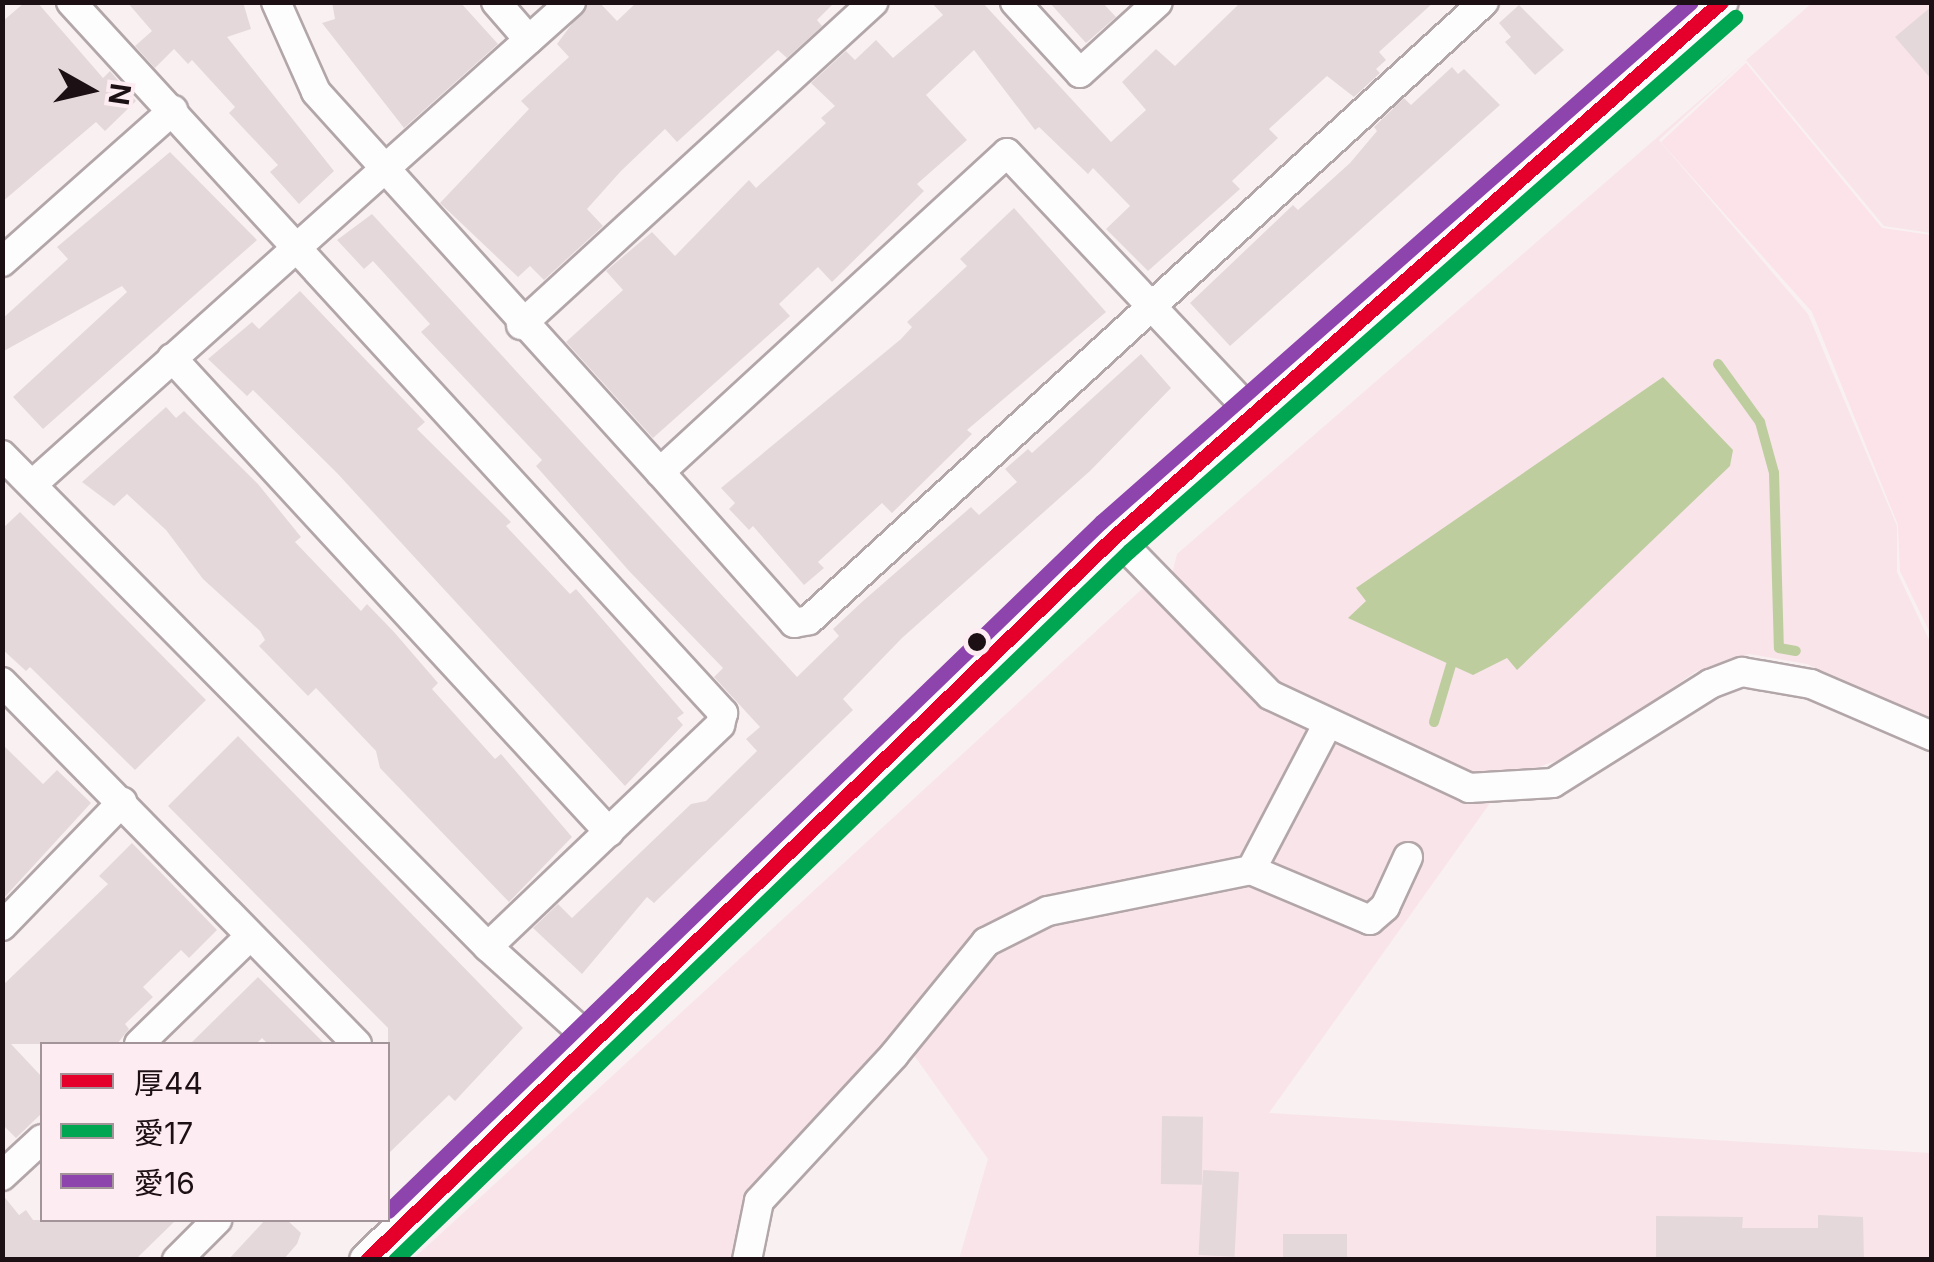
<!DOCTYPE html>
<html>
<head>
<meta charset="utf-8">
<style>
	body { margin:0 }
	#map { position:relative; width:1934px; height:1262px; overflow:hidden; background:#f9f0f2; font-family:Inter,"Noto Sans JP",sans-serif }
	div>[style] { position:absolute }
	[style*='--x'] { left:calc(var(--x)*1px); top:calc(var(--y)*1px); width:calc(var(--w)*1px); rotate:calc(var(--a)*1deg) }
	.built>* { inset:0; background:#f8e4e9 }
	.green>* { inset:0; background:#fce2e9 }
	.water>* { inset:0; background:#becd9e }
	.stream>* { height:10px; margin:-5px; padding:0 5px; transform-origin:5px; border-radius:5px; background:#becd9e }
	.building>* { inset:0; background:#e4d8db; transform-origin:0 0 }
	.roads { filter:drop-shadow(2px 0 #b2a6a9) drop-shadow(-2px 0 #b2a6a9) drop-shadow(0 2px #b2a6a9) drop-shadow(0 -2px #b2a6a9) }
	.minor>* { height:28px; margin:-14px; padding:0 14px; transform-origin:14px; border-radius:14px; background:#fefdfd }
	.tertiary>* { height:32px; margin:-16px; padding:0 16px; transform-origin:16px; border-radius:16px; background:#fefdfd }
	.bus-1>* { height:15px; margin:-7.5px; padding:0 7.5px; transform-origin:7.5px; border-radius:7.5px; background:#e4002b }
	.bus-2>* { height:15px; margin:-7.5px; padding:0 7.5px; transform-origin:7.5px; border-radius:7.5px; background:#00a651 }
	.bus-3>* { height:15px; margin:-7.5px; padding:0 7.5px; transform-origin:7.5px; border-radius:7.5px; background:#8e44ad }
	.dots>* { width:28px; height:28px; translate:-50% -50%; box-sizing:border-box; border:5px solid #fdecf1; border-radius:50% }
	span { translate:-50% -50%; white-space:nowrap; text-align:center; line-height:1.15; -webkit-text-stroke:8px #fdecf1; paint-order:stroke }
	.frame { position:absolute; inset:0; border:5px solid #1d1014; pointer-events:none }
	.legend { position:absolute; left:40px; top:1042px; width:350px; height:180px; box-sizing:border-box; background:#fdecf1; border:2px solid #a39499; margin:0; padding:12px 18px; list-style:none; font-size:30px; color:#1d1014 }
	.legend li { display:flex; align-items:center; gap:20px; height:50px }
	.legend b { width:50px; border:2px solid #a39499 }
	.north { position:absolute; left:40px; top:40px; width:100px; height:100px; -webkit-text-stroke:8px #fdecf1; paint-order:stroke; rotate:98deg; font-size:28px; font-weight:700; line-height:40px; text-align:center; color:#1d1014 }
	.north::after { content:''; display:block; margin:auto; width:35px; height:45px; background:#1d1014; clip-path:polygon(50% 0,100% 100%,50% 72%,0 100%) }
</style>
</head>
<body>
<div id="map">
	<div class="built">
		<i style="clip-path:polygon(1812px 3px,1931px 3px,1931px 233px,1884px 226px,1746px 60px,1659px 140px,1808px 314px,1897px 526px,1897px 572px,1931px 644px,1931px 725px,1807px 664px,1749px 654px,1695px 672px,1578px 753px,1508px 778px,1269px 1113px,1931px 1153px,1931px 1259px,959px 1259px,988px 1159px,896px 1030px,753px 1190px,735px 1259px,412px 1260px,1142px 589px,1154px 596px,1169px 587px,1177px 554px)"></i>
	</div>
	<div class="green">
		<i style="clip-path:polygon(1746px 63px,1882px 228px,1931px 235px,1931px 635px,1900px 571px,1898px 525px,1812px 312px,1661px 142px)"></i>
	</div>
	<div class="water">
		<i style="clip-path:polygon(1663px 377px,1733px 450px,1730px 466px,1517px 670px,1507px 658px,1473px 675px,1348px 618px,1366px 601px,1356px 588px)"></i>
	</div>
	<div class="stream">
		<i style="--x:1718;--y:364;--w:72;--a:54.1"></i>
		<i style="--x:1760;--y:422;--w:53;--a:74.6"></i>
		<i style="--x:1774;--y:473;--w:175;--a:88.4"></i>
		<i style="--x:1779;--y:648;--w:17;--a:10"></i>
		<i style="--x:1434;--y:722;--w:59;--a:-73.4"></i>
	</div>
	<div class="building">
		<i style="clip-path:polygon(25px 2px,37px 2px,103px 78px,110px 71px,136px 101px,105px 131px,96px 122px,2px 202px,2px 22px)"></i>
		<i style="clip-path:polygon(127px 2px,243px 2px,251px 29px,227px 37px,334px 171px,299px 204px,270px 172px,278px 165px,229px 113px,235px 107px,192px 60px,188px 64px,174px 49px,155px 68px,135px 46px,152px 31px)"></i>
		<i style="clip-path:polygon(332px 2px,460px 2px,498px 44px,404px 128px,322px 23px,335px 19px)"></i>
		<i style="clip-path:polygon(588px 2px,599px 2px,617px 21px,637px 2px,835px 2px,817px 20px,822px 26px,787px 58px,778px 50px,677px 142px,665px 129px,621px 171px,587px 209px,603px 226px,544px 280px,530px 266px,518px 277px,440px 203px,529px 109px,521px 101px,569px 57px,557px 44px)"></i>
		<i style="clip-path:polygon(931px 2px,982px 2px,1111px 142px,1146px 110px,1122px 82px,1156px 49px,1175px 66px,1241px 2px,1434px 2px,1379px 52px,1386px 60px,1376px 69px,1380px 73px,1354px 97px,1327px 76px,1269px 129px,1278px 138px,1232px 181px,1240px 189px,1148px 271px,1106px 229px,1130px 206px,1093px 168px,1088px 174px,1039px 127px,1035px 130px,974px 50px,926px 95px,967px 140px,917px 184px,924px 191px,832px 282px,818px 267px,779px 304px,790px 316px,653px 438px,566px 342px,623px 290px,606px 271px,652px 232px,675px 256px,749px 180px,756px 188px,826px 123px,821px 118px,835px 106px,811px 83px,846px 51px,855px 60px,876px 40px,893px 58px,943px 15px)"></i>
		<i style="clip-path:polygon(1049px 2px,1102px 2px,1116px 17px,1086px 43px)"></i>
		<i style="clip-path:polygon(1519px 5px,1564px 50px,1535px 75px,1505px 42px,1511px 37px,1499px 23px)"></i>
		<i style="clip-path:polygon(1932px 6px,1932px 80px,1895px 37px)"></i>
		<i style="clip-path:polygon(1452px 67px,1458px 74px,1464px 69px,1500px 105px,1230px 346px,1190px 303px,1293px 205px,1298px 210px,1350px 163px,1377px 131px,1374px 127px,1404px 98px,1411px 105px)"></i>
		<i style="clip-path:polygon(170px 152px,257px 240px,43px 429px,13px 397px,127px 292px,122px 286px,2px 352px,2px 319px,68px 259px,57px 247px)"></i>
		<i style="clip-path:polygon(1014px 208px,1106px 312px,967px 430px,972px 434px,892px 513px,882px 503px,818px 562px,824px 568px,804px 585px,753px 526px,749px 530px,729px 509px,735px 503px,721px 488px,901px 339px,912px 327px,907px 322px,967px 266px,960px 259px)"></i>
		<i style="clip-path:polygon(372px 214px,797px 677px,839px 636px,833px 629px,863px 601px,971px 507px,979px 515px,1017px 482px,1005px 469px,1028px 449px,1032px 453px,1141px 354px,1171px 388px,1090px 471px,902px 638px,843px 699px,853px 710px,654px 903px,647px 897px,582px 974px,533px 928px,558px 904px,572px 918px,691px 804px,706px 801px,757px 751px,746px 739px,760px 727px,714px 677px,723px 668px,630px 572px,536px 466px,542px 460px,421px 332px,430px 324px,373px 261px,364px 269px,337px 240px)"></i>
		<i style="clip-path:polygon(300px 291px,425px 422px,417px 429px,511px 522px,506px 526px,570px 594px,576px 589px,684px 713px,677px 718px,683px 725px,625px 786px,337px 473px,253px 390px,247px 396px,208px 359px,252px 322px,259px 329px)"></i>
		<i style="clip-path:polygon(166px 407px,176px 418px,184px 411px,258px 484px,301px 537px,295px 542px,361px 611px,367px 604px,394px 632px,438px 683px,432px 689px,495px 759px,501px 754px,572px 837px,509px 902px,380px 768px,376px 751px,316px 688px,308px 696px,259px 646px,265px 640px,260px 631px,203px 579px,166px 530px,127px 494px,114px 506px,82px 482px)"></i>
		<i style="clip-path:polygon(20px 512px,206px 700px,135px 770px,30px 667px,26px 671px,2px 649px,2px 529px)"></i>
		<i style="clip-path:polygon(238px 736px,523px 1028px,455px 1101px,449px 1095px,388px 1154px,388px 1028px,168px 806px)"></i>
		<i style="clip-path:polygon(2px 744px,43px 784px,57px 770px,91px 803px,2px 900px)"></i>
		<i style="clip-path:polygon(132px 843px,217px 930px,189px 958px,181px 950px,143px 987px,153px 997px,125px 1024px,129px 1029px,117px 1044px,11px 1044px,42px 1077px,42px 1113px,16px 1138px,2px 1124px,2px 986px,108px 884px,99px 876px)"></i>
		<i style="clip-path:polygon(258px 977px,325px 1044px,268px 1044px,262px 1038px,256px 1044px,190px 1044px)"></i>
		<i style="left:1162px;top:1116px;width:41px;height:68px;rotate:1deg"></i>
		<i style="left:1203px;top:1170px;width:36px;height:85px;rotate:3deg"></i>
		<i style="clip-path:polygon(2px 1194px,19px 1215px,26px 1210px,33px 1220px,176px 1220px,135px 1260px,2px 1260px)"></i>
		<i style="clip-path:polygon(1818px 1215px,1863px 1217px,1864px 1260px,1656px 1260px,1656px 1216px,1743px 1217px,1742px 1228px,1818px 1228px)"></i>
		<i style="clip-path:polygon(265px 1220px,287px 1220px,301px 1233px,297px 1244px,283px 1260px,228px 1260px)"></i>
		<i style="left:1283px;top:1234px;width:64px;height:26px"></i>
	</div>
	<div class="roads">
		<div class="minor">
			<i style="--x:71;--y:2;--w:965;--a:47.48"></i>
			<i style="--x:723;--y:713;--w:12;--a:104"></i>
			<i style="--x:720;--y:725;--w:321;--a:136.3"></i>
			<i style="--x:276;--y:2;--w:98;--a:66"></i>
			<i style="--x:316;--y:92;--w:513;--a:47.85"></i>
			<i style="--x:660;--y:472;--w:471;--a:-42.6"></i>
			<i style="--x:1007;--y:153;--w:359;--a:46.7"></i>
			<i style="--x:496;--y:2;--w:50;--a:49"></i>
			<i style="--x:1015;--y:2;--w:96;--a:47.5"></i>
			<i style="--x:1080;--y:73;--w:105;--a:-42.3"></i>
			<i style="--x:2;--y:262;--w:229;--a:-41.6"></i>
			<i style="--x:521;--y:325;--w:478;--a:-42.5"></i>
			<i style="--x:172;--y:358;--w:645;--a:47.33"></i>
			<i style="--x:2;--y:455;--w:692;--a:45.35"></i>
			<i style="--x:488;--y:947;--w:142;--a:42.1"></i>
			<i style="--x:660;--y:472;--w:202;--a:48.4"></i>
			<i style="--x:794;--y:623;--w:15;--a:-11"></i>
			<i style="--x:809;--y:620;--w:915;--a:-42.48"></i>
			<i style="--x:34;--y:483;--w:721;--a:-41.85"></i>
			<i style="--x:1115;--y:536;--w:222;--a:45.7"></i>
			<i style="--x:1270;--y:695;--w:220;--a:25"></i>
			<i style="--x:1469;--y:788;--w:84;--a:-3.4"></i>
			<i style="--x:1553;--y:783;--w:186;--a:-32.2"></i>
			<i style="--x:1710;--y:684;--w:34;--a:-21"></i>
			<i style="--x:1742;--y:672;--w:70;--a:9.9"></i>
			<i style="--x:1811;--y:684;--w:132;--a:23.3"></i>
			<i style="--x:2;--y:682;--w:507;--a:45.56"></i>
			<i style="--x:1251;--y:870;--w:129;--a:22.8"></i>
			<i style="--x:1370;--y:920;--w:20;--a:-41"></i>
			<i style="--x:1385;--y:907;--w:55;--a:-65.3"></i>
			<i style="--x:2;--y:926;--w:173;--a:-45.9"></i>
			<i style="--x:139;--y:1044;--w:155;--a:-44.2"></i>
			<i style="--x:2;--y:1176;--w:54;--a:-42.8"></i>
			<i style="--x:177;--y:1260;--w:57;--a:-45"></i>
			<i style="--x:747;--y:1260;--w:60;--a:-78.5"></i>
			<i style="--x:759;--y:1201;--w:199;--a:-47.2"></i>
			<i style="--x:894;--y:1055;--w:146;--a:-50.8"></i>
			<i style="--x:986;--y:942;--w:69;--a:-26.6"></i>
			<i style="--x:1048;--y:911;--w:207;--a:-11.4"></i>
			<i style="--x:1251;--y:870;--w:161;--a:-62.3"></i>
		</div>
		<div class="tertiary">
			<i style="--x:366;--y:1260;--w:1042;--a:-44.03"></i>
			<i style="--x:1115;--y:536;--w:808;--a:-41.34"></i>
		</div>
	</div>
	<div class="bus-1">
		<i style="--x:367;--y:1260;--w:1041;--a:-44.07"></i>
		<i style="--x:1115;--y:536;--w:808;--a:-41.39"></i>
	</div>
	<div class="bus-2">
		<i style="--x:395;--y:1260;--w:1021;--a:-44.01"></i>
		<i style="--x:1129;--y:551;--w:808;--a:-41.39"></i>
	</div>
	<div class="bus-3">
		<i style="--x:388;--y:1211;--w:992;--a:-44.02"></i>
		<i style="--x:1101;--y:522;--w:786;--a:-41.39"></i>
	</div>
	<div class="dots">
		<i style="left:977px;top:642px;background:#1d1014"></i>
	</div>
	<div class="frame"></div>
	<ul class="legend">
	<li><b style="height:12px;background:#e4002b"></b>厚44</li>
	<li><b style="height:12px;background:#00a651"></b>愛17</li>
	<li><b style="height:12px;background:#8e44ad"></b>愛16</li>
	</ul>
	<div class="north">N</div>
</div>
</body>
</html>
